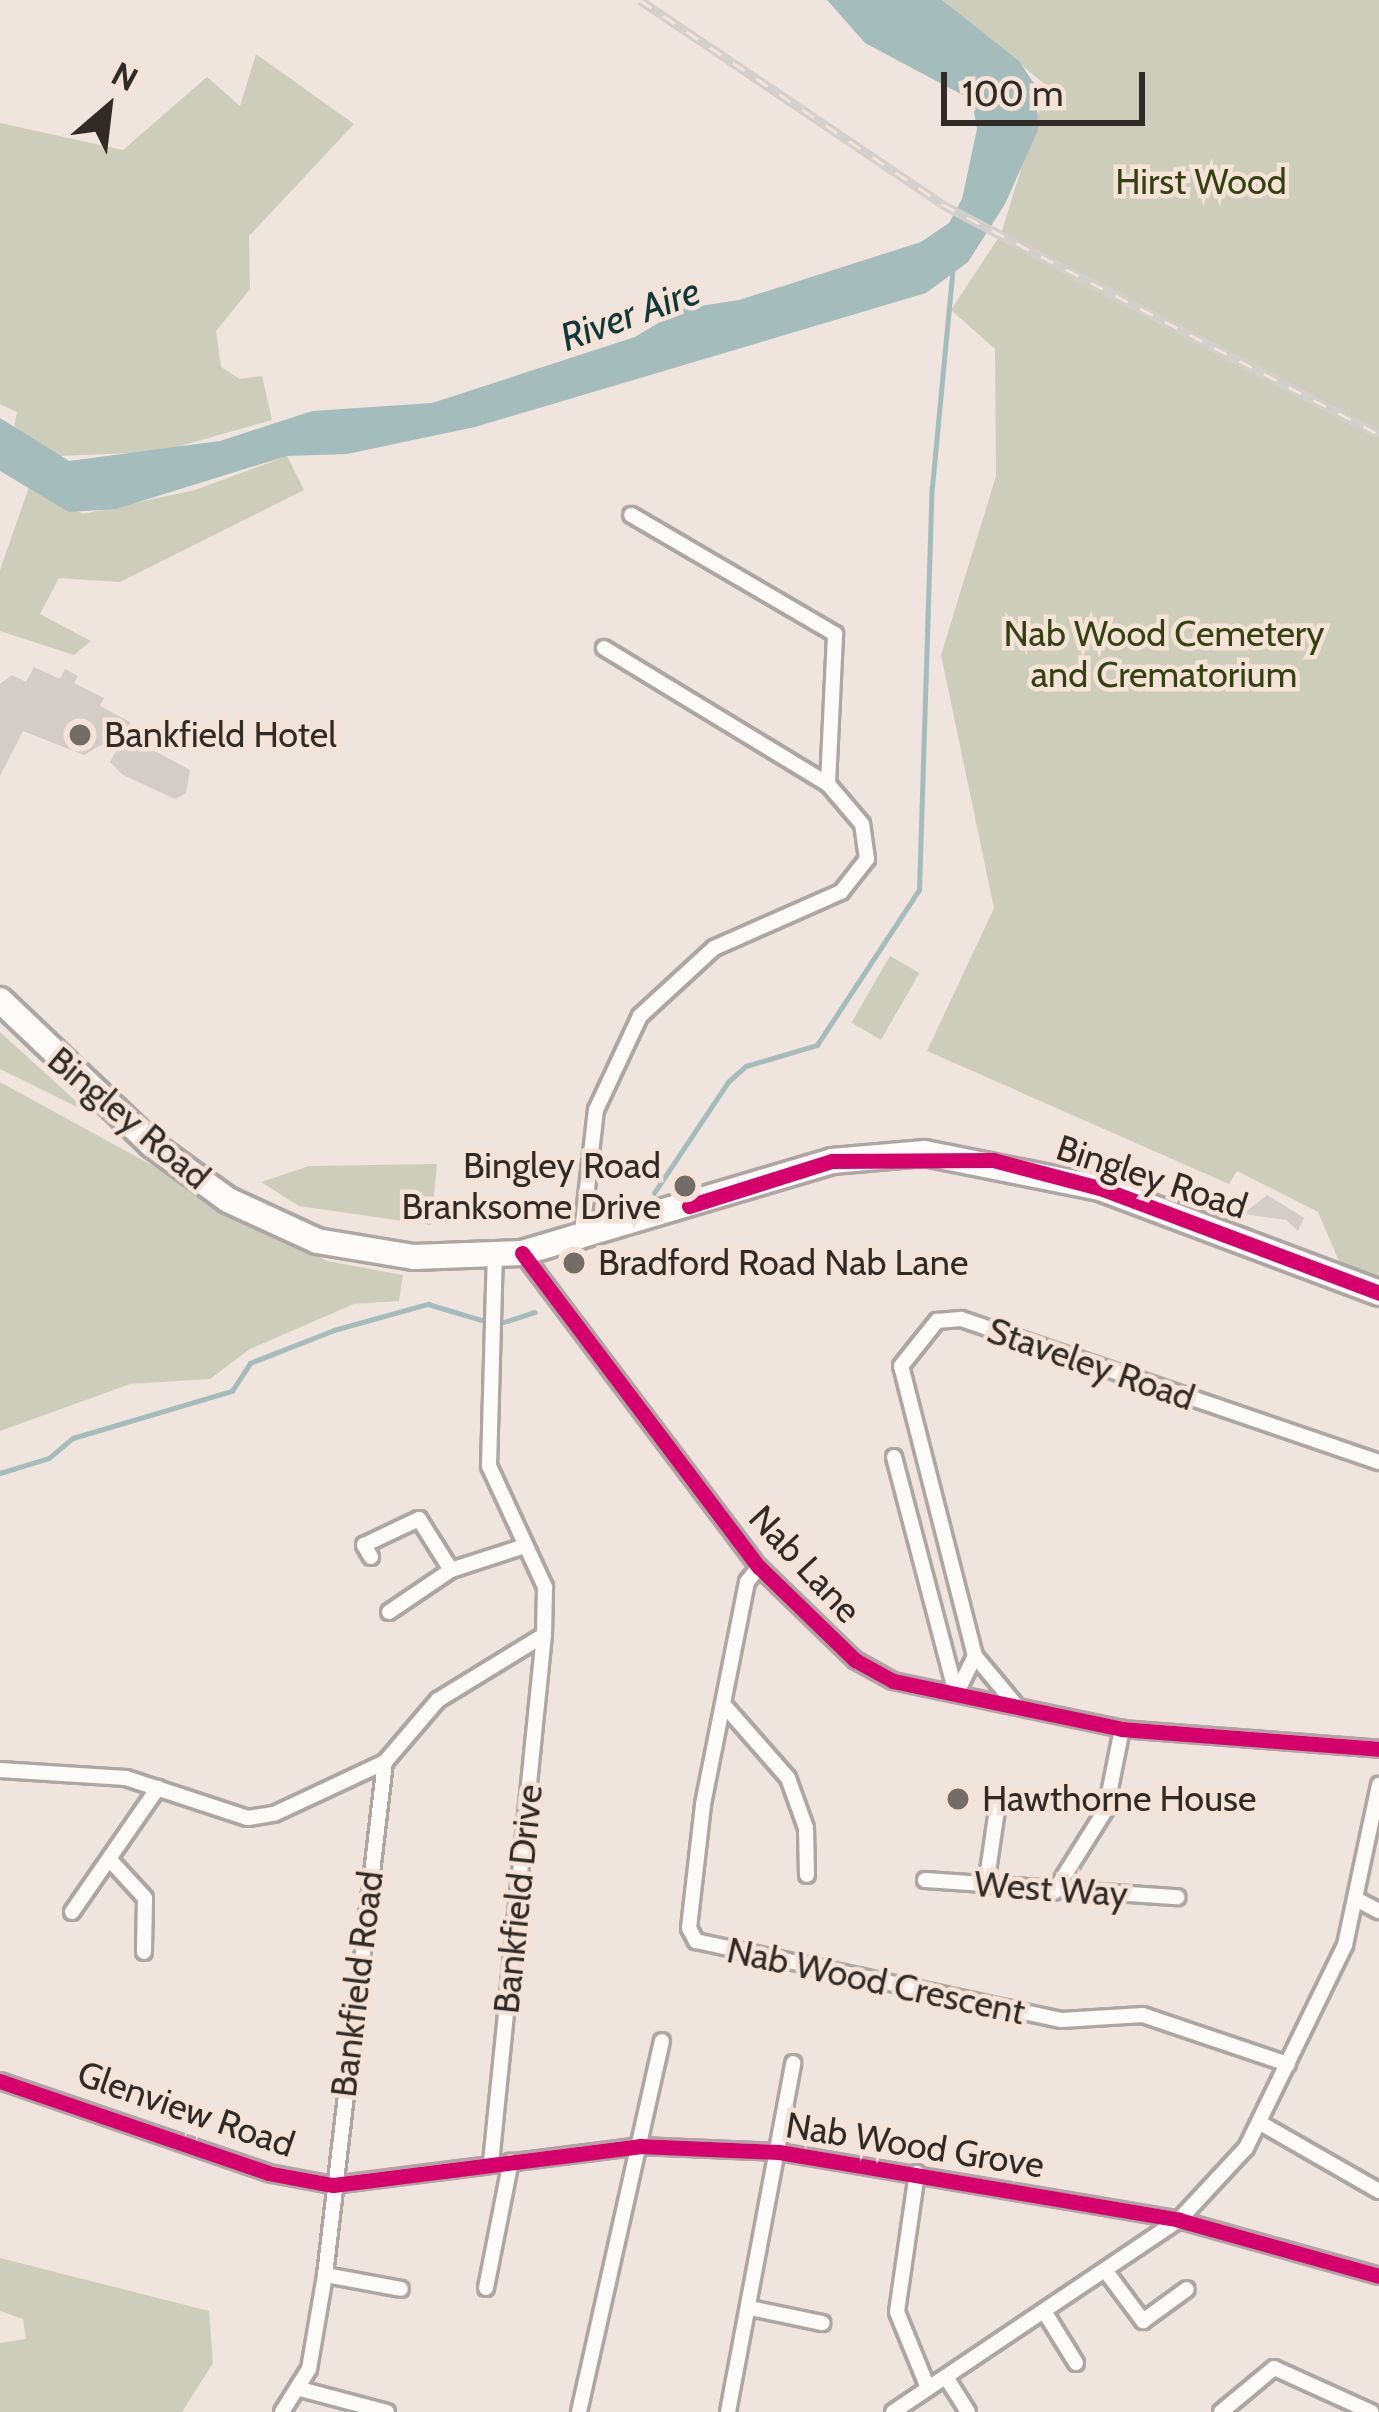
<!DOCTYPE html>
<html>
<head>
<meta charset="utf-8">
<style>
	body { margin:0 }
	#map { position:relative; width:1379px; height:2412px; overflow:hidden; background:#efe4de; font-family:Cabin,sans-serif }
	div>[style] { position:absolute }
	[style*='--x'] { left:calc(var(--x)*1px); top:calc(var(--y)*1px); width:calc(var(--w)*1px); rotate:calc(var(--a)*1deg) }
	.green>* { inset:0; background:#cdcdbc; transform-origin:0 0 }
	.water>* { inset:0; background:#a4bcbc }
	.stream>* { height:4.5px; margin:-2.25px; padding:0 2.25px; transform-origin:2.25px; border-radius:2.25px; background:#a4bcbc }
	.building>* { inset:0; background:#d4ccc7 }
	.roads { filter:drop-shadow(3px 0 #aea6a2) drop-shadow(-3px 0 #aea6a2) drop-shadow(0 3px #aea6a2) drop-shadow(0 -3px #aea6a2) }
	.minor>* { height:14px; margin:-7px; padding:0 7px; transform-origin:7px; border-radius:7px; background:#fdfbfa }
	.trunk>* { height:24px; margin:-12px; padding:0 12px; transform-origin:12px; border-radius:12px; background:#fdfbfa }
	.rail>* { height:9px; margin-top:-4.5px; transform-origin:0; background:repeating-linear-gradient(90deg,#f5e3d8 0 14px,#d2cfcd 0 28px); box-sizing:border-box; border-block:3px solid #d2cfcd }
	.cycleway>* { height:15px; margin:-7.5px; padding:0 7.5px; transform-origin:7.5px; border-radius:7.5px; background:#d6006c }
	.dots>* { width:33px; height:33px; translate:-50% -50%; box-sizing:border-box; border:6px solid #f5e3d8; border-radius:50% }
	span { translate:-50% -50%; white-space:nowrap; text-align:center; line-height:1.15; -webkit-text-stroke:9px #f5e3d8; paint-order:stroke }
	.park-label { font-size:36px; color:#344212 }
	.poi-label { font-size:36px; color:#312b27 }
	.left { translate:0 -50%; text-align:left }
	.right { translate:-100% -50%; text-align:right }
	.street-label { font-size:36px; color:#312b27 }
	.water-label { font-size:39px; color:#103839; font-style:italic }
	.north { position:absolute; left:48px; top:48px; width:120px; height:120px; -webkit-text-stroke:9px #f5e3d8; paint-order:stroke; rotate:28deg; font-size:33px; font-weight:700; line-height:48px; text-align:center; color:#312b27 }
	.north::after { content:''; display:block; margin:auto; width:42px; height:54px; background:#312b27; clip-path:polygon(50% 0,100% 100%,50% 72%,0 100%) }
	.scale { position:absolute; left:941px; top:72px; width:204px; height:54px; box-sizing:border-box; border:6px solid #312b27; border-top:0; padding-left:15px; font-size:36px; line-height:42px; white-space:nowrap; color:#312b27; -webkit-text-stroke:9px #f5e3d8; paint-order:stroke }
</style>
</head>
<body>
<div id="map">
	<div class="green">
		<i style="clip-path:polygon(942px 0,1379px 0,1379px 1282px,1341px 1266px,1318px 1212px,1237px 1171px,1229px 1184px,927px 1051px,994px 908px,941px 655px,996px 476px,995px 349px,951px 310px,1001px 234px,1047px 86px)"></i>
		<i style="clip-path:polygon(256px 54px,354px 124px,249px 236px,250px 289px,216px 331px,221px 367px,240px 379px,262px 376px,272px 420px,159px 452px,58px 456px,14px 429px,17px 412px,0 404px,0 123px,123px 150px,207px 77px,240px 106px)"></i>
		<i style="clip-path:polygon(287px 456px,304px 490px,120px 582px,59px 578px,40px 614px,91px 641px,74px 655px,0 631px,0 570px,29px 487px,83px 514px,195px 490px)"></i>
		<i style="left:890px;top:956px;width:34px;height:77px;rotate:30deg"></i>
		<i style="clip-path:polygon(0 1032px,89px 1113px,0 1069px)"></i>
		<i style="clip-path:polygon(0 1082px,327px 1261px,403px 1275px,399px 1301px,354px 1304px,250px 1349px,210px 1379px,130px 1384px,0 1431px)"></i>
		<i style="clip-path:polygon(437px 1164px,431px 1225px,299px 1206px,261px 1182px,309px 1166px)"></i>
		<i style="clip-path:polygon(0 2258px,209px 2311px,213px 2363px,182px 2412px,0 2412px,0 2343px,26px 2339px,23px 2319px,0 2311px)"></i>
	</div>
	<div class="water">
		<i style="clip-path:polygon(827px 0,942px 0,1019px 61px,1037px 88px,1038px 130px,1005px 204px,968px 262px,926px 293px,475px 427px,347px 454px,287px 456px,116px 509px,69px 512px,0 471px,0 418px,69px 461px,220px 441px,312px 411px,432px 403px,635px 337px,681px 309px,739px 300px,921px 242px,949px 223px,962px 199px,977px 129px,972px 100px,865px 43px)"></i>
	</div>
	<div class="stream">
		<i style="--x:654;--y:1193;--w:133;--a:-56.3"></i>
		<i style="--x:728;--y:1082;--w:24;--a:-42"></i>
		<i style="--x:746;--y:1066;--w:74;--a:-16.5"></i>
		<i style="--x:817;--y:1045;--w:186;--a:-56.7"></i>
		<i style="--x:919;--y:890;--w:403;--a:-88.2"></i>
		<i style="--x:932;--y:487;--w:222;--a:-84.6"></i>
		<i style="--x:617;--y:1269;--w:8;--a:-50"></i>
		<i style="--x:504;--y:1322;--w:32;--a:-18"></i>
		<i style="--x:0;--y:1473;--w:51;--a:-17"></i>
		<i style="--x:49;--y:1458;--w:31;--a:-40"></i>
		<i style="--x:73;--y:1438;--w:166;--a:-16.5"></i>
		<i style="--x:232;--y:1391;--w:33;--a:-57"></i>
		<i style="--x:250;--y:1363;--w:90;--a:-21.4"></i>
		<i style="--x:334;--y:1330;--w:98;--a:-15.5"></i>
		<i style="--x:428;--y:1304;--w:56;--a:16.5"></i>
	</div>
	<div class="building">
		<i style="clip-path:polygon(34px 667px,60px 679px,65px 669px,78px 676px,74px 683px,104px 698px,100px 706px,130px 722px,129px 737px,190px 770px,186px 793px,175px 799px,123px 775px,110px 762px,116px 751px,101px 745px,84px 755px,23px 731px,0 776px,0 684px,12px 675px,26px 682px)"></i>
		<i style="clip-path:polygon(1267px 1195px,1304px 1218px,1298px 1231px,1286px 1220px,1243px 1214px)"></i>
	</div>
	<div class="roads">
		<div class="minor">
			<i style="--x:604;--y:648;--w:262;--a:31.3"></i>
			<i style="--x:581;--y:1241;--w:132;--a:-83.5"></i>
			<i style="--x:596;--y:1110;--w:104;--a:-64.9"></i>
			<i style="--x:640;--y:1016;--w:100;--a:-42.6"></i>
			<i style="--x:714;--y:948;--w:139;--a:-23.8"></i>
			<i style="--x:841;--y:892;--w:42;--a:-51.8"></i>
			<i style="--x:867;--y:859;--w:35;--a:-98"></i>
			<i style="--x:862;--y:824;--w:52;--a:-130.4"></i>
			<i style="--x:828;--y:784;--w:150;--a:-87.3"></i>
			<i style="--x:835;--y:634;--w:236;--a:-149.7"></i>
			<i style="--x:522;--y:1253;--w:393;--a:53"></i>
			<i style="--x:759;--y:1567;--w:134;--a:44.1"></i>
			<i style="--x:855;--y:1660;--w:43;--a:28.9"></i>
			<i style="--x:893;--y:1681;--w:234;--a:11.8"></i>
			<i style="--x:1122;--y:1729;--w:258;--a:4.4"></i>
			<i style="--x:894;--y:1457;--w:245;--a:75.3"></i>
			<i style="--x:371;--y:1557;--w:14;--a:-120"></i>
			<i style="--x:364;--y:1545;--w:61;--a:-25.3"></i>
			<i style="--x:419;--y:1519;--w:60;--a:57.9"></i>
			<i style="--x:759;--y:1567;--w:19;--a:129"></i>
			<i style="--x:747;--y:1582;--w:227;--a:101.2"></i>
			<i style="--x:703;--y:1805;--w:124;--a:96.5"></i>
			<i style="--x:689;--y:1928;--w:15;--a:62"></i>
			<i style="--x:696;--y:1941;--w:374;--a:12.2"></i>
			<i style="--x:1062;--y:2020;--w:81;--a:-3.5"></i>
			<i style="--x:1143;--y:2015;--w:153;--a:18.7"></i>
			<i style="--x:389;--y:1612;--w:75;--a:-34.1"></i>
			<i style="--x:451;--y:1570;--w:78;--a:-18"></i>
			<i style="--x:975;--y:1656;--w:62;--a:50.2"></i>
			<i style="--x:956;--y:1694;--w:42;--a:-63.4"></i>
			<i style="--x:975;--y:1656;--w:299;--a:-104.3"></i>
			<i style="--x:901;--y:1366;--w:58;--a:-51.3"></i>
			<i style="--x:937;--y:1321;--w:24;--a:-5"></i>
			<i style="--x:961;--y:1319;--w:442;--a:18.9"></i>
			<i style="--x:724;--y:1705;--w:97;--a:48.8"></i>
			<i style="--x:788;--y:1778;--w:53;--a:70.2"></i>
			<i style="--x:806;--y:1828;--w:47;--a:88.8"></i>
			<i style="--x:0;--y:1770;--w:126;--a:3.6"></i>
			<i style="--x:126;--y:1778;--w:128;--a:18.2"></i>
			<i style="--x:248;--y:1818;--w:26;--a:-9"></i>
			<i style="--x:274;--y:1814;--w:123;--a:-25.1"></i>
			<i style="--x:385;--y:1762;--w:82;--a:-49.5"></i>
			<i style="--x:438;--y:1700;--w:124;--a:-31.5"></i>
			<i style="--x:544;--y:1635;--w:48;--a:-88.8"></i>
			<i style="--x:545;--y:1587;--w:133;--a:-114.8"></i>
			<i style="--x:489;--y:1466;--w:211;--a:-88.4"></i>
			<i style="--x:111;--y:1861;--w:50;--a:47.4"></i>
			<i style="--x:145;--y:1898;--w:54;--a:91.1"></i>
			<i style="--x:925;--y:1880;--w:253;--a:3.9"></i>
			<i style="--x:986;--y:1885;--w:76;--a:-81.7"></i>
			<i style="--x:1054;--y:1892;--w:98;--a:-57.9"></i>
			<i style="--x:1106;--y:1809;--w:82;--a:-78.7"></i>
			<i style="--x:1356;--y:1899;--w:26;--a:28"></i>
			<i style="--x:72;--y:1912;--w:151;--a:-55.3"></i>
			<i style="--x:0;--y:2081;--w:283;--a:18.9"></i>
			<i style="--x:268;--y:2173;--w:66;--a:10.5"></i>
			<i style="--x:333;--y:2185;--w:309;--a:-7.2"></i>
			<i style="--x:640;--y:2146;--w:139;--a:2.5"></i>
			<i style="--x:779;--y:2152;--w:406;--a:9.6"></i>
			<i style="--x:1179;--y:2220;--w:208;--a:15.6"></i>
			<i style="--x:1262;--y:2124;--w:135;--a:29.8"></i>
			<i style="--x:491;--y:2163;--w:531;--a:-84.27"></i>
			<i style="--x:917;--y:2173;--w:140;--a:98.2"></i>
			<i style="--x:897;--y:2312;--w:82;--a:67.8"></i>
			<i style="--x:1105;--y:2270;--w:64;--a:53.3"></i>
			<i style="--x:1143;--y:2321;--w:54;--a:-36"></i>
			<i style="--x:325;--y:2275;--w:77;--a:10.4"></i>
			<i style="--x:486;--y:2288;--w:129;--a:-78.9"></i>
			<i style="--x:750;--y:2308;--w:74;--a:11.8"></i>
			<i style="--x:1044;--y:2311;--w:61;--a:58.4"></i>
			<i style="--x:946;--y:2377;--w:41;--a:57.8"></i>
			<i style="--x:300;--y:2389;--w:90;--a:14.8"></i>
			<i style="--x:282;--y:2412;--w:51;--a:-57.9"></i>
			<i style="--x:309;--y:2369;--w:95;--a:-80.3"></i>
			<i style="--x:325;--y:2275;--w:516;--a:-83.33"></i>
			<i style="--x:579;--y:2412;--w:380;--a:-77.4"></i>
			<i style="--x:728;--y:2412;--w:355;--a:-79.4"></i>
			<i style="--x:893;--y:2412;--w:344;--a:-33.9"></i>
			<i style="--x:1179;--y:2220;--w:98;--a:-47.1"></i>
			<i style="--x:1246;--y:2148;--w:226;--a:-64"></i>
			<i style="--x:1345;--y:1945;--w:164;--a:-78"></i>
			<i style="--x:1221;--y:2412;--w:69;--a:-39.7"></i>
			<i style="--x:1274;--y:2368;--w:107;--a:24.4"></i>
		</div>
		<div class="trunk">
			<i style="--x:0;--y:1000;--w:209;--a:43.6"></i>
			<i style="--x:151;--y:1144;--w:95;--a:36"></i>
			<i style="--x:228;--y:1200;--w:98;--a:24.7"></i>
			<i style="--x:317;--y:1241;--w:98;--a:9.4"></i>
			<i style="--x:414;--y:1257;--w:108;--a:-2.1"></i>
			<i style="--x:522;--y:1253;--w:323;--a:-16.5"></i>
			<i style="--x:832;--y:1161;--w:93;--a:-4.9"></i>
			<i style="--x:925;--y:1153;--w:178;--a:11.3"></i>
			<i style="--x:1100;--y:1188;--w:298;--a:20.6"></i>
		</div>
	</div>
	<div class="rail">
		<i style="--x:640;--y:0;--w:364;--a:34"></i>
		<i style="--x:942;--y:204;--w:494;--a:27.8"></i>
	</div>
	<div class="cycleway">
		<i style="--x:689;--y:1206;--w:150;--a:-17.5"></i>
		<i style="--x:832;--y:1161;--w:161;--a:-0.4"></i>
		<i style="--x:993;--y:1160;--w:111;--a:14.7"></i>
		<i style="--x:1100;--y:1188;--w:298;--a:20.6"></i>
		<i style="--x:522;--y:1253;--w:393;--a:53"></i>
		<i style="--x:759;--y:1567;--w:134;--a:44.1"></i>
		<i style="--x:855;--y:1660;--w:43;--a:28.9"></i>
		<i style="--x:893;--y:1681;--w:234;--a:11.8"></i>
		<i style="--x:1122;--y:1729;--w:258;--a:4.4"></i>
		<i style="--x:0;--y:2081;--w:283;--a:18.9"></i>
		<i style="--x:268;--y:2173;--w:66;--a:10.5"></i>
		<i style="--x:333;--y:2185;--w:309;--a:-7.2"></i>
		<i style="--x:640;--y:2146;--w:139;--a:2.5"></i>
		<i style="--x:779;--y:2152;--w:406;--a:9.6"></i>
		<i style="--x:1179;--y:2220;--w:208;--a:15.6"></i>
	</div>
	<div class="dots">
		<i style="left:80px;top:735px;background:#746c67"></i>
		<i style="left:685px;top:1186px;background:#746c67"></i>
		<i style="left:574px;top:1263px;background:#746c67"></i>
		<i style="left:958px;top:1799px;background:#746c67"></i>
	</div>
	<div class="park-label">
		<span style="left:1201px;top:182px">Hirst Wood</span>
		<span style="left:1164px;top:654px">Nab Wood Cemetery<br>and Crematorium</span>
	</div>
	<div class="poi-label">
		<span class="left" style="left:104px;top:735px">Bankfield Hotel</span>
		<span class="right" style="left:661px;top:1186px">Bingley Road<br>Branksome Drive</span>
		<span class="left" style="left:598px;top:1263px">Bradford Road Nab Lane</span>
		<span class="left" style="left:982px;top:1799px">Hawthorne House</span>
	</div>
	<div class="street-label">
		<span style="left:129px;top:1118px;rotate:40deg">Bingley Road</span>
		<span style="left:1152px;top:1177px;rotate:18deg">Bingley Road</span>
		<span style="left:1091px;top:1364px;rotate:19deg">Staveley Road</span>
		<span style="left:805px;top:1564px;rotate:47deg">Nab Lane</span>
		<span style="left:1051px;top:1889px;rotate:4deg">West Way</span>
		<span style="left:518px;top:1899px;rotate:-84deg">Bankfield Drive</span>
		<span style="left:876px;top:1981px;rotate:12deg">Nab Wood Crescent</span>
		<span style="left:357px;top:1984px;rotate:-83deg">Bankfield Road</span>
		<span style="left:186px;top:2109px;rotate:19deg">Glenview Road</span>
		<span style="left:915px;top:2145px;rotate:9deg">Nab Wood Grove</span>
	</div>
	<div class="water-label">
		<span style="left:630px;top:314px;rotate:-20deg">River Aire</span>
	</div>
	<div class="north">N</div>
	<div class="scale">100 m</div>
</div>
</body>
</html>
